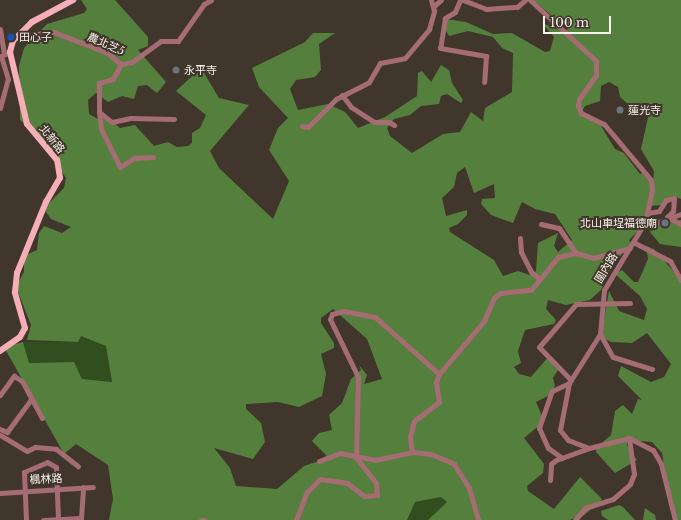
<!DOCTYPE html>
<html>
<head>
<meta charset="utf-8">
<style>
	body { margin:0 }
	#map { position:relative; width:681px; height:520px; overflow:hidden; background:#40362b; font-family:"Libre Baskerville","Noto Sans TC",serif }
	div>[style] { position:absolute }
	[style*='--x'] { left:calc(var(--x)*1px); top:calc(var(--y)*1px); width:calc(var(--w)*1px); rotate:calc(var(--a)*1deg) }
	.green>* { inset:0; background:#304e1e }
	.forest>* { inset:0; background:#557f3c }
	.minor>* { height:5px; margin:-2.5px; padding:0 2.5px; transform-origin:2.5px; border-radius:2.5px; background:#a66c74 }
	.major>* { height:6px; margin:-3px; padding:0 3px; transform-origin:3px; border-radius:3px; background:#f6aeb8 }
	.dots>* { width:11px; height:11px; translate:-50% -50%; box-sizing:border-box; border:2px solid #40362b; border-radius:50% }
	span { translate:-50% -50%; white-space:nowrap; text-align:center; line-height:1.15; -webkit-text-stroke:4px #40362b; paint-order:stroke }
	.poi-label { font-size:11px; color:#f9f2ec }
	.left { translate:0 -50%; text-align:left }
	.right { translate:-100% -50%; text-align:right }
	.street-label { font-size:11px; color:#f9f2ec }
	.scale { position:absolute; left:543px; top:16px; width:68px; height:18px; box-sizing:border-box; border:2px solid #f9f2ec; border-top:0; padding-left:5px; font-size:12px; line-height:14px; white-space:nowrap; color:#f9f2ec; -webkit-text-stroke:3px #40362b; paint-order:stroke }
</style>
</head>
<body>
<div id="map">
	<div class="green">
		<i style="clip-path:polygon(81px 336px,106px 346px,112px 382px,82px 379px,74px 362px,29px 363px,23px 342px,77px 342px)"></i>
		<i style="clip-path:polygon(441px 497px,447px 502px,428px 520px,407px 520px,415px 502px)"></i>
	</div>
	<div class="forest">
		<i style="clip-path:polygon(evenodd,81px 0,115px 0,148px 37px,148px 46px,138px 50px,166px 82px,157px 93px,147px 85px,138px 86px,134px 99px,122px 96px,108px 102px,96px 93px,88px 100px,89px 114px,98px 119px,109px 119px,120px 128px,135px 125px,154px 146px,168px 142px,177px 147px,188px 146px,192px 143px,192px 133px,200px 128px,206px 115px,176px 91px,201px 68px,219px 98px,249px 105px,210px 151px,219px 168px,273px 219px,289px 181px,269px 150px,278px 128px,288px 118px,259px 87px,252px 68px,305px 42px,313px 33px,335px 33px,319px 44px,321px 70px,315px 77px,296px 80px,290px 89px,298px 110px,328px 104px,345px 112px,358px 128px,385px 117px,417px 96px,418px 73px,422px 71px,431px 82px,441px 65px,449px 70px,452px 83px,463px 100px,461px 103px,447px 94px,441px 96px,439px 104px,421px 106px,410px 115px,394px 119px,387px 128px,390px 136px,412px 153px,443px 134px,460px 132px,471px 112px,483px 121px,485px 108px,512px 92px,513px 53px,502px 48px,493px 37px,468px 31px,449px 36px,445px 29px,446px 19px,466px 22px,493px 34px,512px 33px,545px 52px,550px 51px,554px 37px,542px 23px,564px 32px,568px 29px,533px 0,681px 0,681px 199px,673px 196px,662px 205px,648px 206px,649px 220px,629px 240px,631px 244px,613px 264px,601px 290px,590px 300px,566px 305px,548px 300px,546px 309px,556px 320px,554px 324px,525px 330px,518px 351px,521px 363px,514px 367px,519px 374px,531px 377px,549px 356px,558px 370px,553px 378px,555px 386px,550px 395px,536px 402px,542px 416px,540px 425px,524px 438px,544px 464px,543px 473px,527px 486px,528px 491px,554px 509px,580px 477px,602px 499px,599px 503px,583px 516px,569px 520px,428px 520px,447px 502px,441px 497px,415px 502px,407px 520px,109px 520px,113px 499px,108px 465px,76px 444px,64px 454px,4px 347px,23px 342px,29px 363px,74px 362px,82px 379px,112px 382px,106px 346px,81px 336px,78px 342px,27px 340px,31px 325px,16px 287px,24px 272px,24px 256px,37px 250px,39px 233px,44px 226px,62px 233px,71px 227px,51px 219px,46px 212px,45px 207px,64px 188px,66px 178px,37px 134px,20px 120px,19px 66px,24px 48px,47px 24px,84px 13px,87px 9px,81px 0,609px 82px,618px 87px,620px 97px,630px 106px,651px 104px,641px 149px,654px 171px,653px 181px,644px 172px,640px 174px,624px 153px,615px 149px,601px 126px,582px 111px,585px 106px,600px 101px,601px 86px,609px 82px,81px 0,465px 167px,474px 193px,494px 184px,495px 198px,482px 199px,481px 204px,491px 215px,513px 223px,522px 202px,535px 209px,555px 214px,572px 240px,558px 252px,554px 246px,558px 233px,538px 243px,536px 271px,530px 275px,518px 271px,503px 276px,494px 260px,450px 232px,449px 228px,458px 224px,467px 215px,467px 210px,446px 216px,442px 198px,454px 187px,457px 173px,465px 167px,81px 0,333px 309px,367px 339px,382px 379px,364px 384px,367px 375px,359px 365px,361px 370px,351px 379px,342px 403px,329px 415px,332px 430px,319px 433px,312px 441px,326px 455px,325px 459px,304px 466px,277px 489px,236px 486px,230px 468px,214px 448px,253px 459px,265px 442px,261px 423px,246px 409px,246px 404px,278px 402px,299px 407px,322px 396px,326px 374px,321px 354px,334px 348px,334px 343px,321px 323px,321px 318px,333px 309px)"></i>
		<i style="clip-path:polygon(681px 220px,681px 247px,660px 244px,650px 232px,657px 224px,667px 227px,670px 221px)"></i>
		<i style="clip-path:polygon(646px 246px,654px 249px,681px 280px,681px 520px,676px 520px,672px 512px,662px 453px,652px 442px,628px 440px,627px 445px,637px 460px,615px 473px,596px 452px,596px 448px,611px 435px,615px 411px,623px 405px,632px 414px,638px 399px,642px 400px,618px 376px,621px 366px,651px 382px,664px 377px,671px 364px,647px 333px,632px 343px,611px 342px,601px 337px,609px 291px,619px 311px,644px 320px,647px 309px,640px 296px,615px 274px,622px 270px,634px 282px,638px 282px,648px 259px)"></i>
		<i style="clip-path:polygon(619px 505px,623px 507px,635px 520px,608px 520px,602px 516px,601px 511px)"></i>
		<i style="clip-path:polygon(645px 508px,655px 515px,656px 520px,643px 520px)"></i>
	</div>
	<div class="minor">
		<i style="--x:460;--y:0;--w:13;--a:113"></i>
		<i style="--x:455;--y:12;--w:12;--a:149"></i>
		<i style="--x:445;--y:18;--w:30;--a:99"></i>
		<i style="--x:440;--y:48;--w:47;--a:9.9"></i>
		<i style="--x:486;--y:56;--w:26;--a:94"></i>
		<i style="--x:463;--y:0;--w:25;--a:21"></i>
		<i style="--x:486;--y:9;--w:31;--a:-4"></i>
		<i style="--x:517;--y:7;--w:11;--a:-41"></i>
		<i style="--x:530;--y:0;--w:90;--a:42.7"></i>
		<i style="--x:596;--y:61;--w:14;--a:90"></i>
		<i style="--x:596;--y:75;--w:29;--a:125"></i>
		<i style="--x:579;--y:99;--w:7;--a:98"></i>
		<i style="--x:578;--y:106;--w:8;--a:67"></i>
		<i style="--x:581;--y:113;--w:25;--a:26"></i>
		<i style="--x:604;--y:124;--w:73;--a:50"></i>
		<i style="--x:651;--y:180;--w:10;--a:84"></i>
		<i style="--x:652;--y:190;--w:33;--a:102"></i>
		<i style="--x:645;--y:222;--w:79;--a:121.1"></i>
		<i style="--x:604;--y:290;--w:44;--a:95.2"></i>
		<i style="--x:600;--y:334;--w:58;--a:122.3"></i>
		<i style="--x:569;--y:383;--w:48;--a:100.8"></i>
		<i style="--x:560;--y:430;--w:13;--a:51"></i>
		<i style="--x:568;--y:440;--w:22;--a:21"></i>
		<i style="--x:589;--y:448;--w:41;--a:-14"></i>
		<i style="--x:629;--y:438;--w:27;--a:27"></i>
		<i style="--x:653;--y:450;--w:16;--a:60"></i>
		<i style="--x:661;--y:464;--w:58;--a:76"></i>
		<i style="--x:434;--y:6;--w:9;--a:-41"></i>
		<i style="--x:0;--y:29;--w:24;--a:81"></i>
		<i style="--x:17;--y:36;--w:36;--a:-6"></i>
		<i style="--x:53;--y:32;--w:57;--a:20.7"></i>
		<i style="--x:106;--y:52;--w:19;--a:39"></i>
		<i style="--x:121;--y:64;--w:11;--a:-10"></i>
		<i style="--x:132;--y:62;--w:36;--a:-36"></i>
		<i style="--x:161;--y:41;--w:17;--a:0"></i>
		<i style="--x:178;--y:41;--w:45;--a:-54.9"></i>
		<i style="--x:204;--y:4;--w:8;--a:-30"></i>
		<i style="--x:121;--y:64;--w:17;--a:118"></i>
		<i style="--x:113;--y:79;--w:15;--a:164"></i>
		<i style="--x:99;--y:83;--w:29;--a:90"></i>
		<i style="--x:99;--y:112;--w:16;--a:38"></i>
		<i style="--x:112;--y:122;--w:19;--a:-12"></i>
		<i style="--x:131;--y:118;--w:43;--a:1.3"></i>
		<i style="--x:342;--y:95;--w:15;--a:53"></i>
		<i style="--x:351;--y:107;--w:27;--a:33"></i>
		<i style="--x:374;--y:122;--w:15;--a:0"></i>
		<i style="--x:389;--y:122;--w:6;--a:31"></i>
		<i style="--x:0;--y:108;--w:30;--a:-75"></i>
		<i style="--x:8;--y:79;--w:24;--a:-107"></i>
		<i style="--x:1;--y:56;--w:10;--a:-24"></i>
		<i style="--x:99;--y:112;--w:17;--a:83"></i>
		<i style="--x:101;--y:129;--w:42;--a:63.4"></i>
		<i style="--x:120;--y:167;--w:17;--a:-33"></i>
		<i style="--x:134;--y:158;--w:19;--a:-3"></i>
		<i style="--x:302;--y:126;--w:6;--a:9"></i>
		<i style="--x:308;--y:127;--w:40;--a:-45"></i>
		<i style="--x:336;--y:99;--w:37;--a:-27"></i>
		<i style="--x:369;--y:82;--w:22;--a:-60"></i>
		<i style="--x:380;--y:63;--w:25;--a:-11"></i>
		<i style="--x:405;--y:58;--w:38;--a:-50"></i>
		<i style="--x:429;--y:29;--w:19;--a:-74"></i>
		<i style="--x:434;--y:11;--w:11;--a:-105"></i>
		<i style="--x:648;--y:213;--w:11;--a:-10"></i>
		<i style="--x:659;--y:211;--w:13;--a:-58"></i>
		<i style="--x:666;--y:200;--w:8;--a:-14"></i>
		<i style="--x:674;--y:198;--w:13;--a:94"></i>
		<i style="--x:673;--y:211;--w:8;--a:135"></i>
		<i style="--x:667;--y:217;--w:16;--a:27"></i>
		<i style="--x:541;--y:224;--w:18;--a:13"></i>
		<i style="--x:559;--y:228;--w:30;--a:56"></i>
		<i style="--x:641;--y:228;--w:42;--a:-19.3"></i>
		<i style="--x:520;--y:238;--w:14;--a:86"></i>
		<i style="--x:521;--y:252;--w:22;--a:63"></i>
		<i style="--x:531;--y:272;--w:11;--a:38"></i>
		<i style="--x:633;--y:242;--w:42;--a:27.2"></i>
		<i style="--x:670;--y:261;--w:22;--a:60"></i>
		<i style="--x:600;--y:334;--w:26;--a:61"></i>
		<i style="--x:613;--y:357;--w:41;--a:17.1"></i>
		<i style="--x:571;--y:380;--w:46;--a:-134.1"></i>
		<i style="--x:539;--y:347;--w:57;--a:-49.3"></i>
		<i style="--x:576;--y:304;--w:54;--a:-1.1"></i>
		<i style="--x:0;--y:395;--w:24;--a:-54"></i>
		<i style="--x:14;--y:376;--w:9;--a:32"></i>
		<i style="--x:22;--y:381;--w:42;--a:61.6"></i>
		<i style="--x:0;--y:429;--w:8;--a:23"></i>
		<i style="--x:7;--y:432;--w:42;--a:-53.7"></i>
		<i style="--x:0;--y:435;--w:31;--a:31"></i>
		<i style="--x:27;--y:451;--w:9;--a:-27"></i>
		<i style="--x:35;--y:447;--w:21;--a:5"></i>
		<i style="--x:56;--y:449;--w:28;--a:38"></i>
		<i style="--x:412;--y:452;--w:15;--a:-98"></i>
		<i style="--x:410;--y:437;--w:16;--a:-76"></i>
		<i style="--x:414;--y:421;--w:31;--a:-37"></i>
		<i style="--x:439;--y:402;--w:20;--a:-99"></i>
		<i style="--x:436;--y:382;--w:9;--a:-69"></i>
		<i style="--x:439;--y:374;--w:70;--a:-49.7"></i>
		<i style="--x:484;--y:321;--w:25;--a:-67"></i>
		<i style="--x:494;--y:298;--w:8;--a:-40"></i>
		<i style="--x:500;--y:293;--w:31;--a:-6"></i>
		<i style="--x:531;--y:290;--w:43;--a:-50.7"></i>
		<i style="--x:558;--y:257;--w:18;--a:-13"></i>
		<i style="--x:576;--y:253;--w:18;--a:16"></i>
		<i style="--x:593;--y:258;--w:38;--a:-15"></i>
		<i style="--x:562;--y:458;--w:17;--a:-144"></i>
		<i style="--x:548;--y:448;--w:22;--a:-114"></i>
		<i style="--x:539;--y:428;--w:39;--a:-71"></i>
		<i style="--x:552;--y:391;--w:19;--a:-25"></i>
		<i style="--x:319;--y:461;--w:22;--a:-21"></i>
		<i style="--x:340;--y:453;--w:36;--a:11"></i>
		<i style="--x:375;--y:460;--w:38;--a:-12"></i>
		<i style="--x:412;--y:452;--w:19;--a:6"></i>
		<i style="--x:431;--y:454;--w:25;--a:23"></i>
		<i style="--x:454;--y:464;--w:28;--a:58"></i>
		<i style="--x:469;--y:488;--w:33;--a:74"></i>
		<i style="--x:550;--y:480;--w:16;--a:-86"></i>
		<i style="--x:551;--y:464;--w:6;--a:-39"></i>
		<i style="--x:556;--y:460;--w:35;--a:-20"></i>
		<i style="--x:0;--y:493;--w:93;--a:-3.7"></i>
		<i style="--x:26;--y:520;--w:48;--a:-92.4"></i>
		<i style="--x:24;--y:472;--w:25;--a:-23"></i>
		<i style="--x:47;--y:462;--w:10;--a:29"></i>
		<i style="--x:56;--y:467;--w:53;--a:87.8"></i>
		<i style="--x:43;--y:520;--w:38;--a:-3"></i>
		<i style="--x:81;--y:518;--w:31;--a:-86"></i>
		<i style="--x:201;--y:520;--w:3;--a:0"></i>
		<i style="--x:296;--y:520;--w:30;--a:-69"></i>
		<i style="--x:307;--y:492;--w:18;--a:-45"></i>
		<i style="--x:320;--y:479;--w:27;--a:8"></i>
		<i style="--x:347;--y:483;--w:21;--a:37"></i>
		<i style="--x:364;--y:496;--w:13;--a:-4"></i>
		<i style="--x:377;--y:495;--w:12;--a:-95"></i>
		<i style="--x:376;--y:483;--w:33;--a:-128"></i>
		<i style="--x:356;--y:457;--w:80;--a:-88.6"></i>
		<i style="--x:358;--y:377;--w:64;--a:-115.8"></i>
		<i style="--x:330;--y:319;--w:5;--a:-68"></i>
		<i style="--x:332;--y:314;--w:12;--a:-14"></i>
		<i style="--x:344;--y:311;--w:32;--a:11"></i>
		<i style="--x:375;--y:317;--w:86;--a:41.7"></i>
		<i style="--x:575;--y:520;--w:16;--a:-50"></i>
		<i style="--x:585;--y:508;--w:29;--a:-18"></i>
		<i style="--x:613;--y:499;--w:23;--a:-41"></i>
		<i style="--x:630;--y:484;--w:11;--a:-68"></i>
		<i style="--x:634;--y:474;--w:36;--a:-98"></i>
	</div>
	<div class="major">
		<i style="--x:0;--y:351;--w:24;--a:-35"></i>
		<i style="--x:20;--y:337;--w:10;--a:-61"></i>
		<i style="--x:25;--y:328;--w:37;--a:-106"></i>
		<i style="--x:15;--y:292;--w:19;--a:-84"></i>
		<i style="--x:17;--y:273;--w:77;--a:-67.8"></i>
		<i style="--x:46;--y:202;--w:28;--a:-60"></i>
		<i style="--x:60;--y:178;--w:18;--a:-99"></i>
		<i style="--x:57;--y:160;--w:47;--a:-129.8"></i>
		<i style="--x:27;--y:124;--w:74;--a:-103.3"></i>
		<i style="--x:10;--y:52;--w:11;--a:-75"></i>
		<i style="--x:13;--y:41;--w:27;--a:-45"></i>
		<i style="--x:32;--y:22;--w:47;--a:-28.2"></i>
	</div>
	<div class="dots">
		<i style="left:11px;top:37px;background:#1a4fb4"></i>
		<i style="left:176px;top:70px;background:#6b7280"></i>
		<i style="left:620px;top:110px;background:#6b7280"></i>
		<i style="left:665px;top:223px;background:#6b7280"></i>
	</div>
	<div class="poi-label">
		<span class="left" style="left:19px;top:37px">田心子</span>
		<span class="left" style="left:184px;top:70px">永平寺</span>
		<span class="left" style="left:628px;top:110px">蓮光寺</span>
		<span class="right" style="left:657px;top:223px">北山車埕福德廟</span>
	</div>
	<div class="street-label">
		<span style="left:106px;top:44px;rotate:24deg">農北芝5</span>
		<span style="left:52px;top:139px;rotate:51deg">北新路</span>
		<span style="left:606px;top:268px;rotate:-59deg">圍內路</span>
		<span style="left:46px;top:479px;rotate:-3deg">楓林路</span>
	</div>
	<div class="scale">100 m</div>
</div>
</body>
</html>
